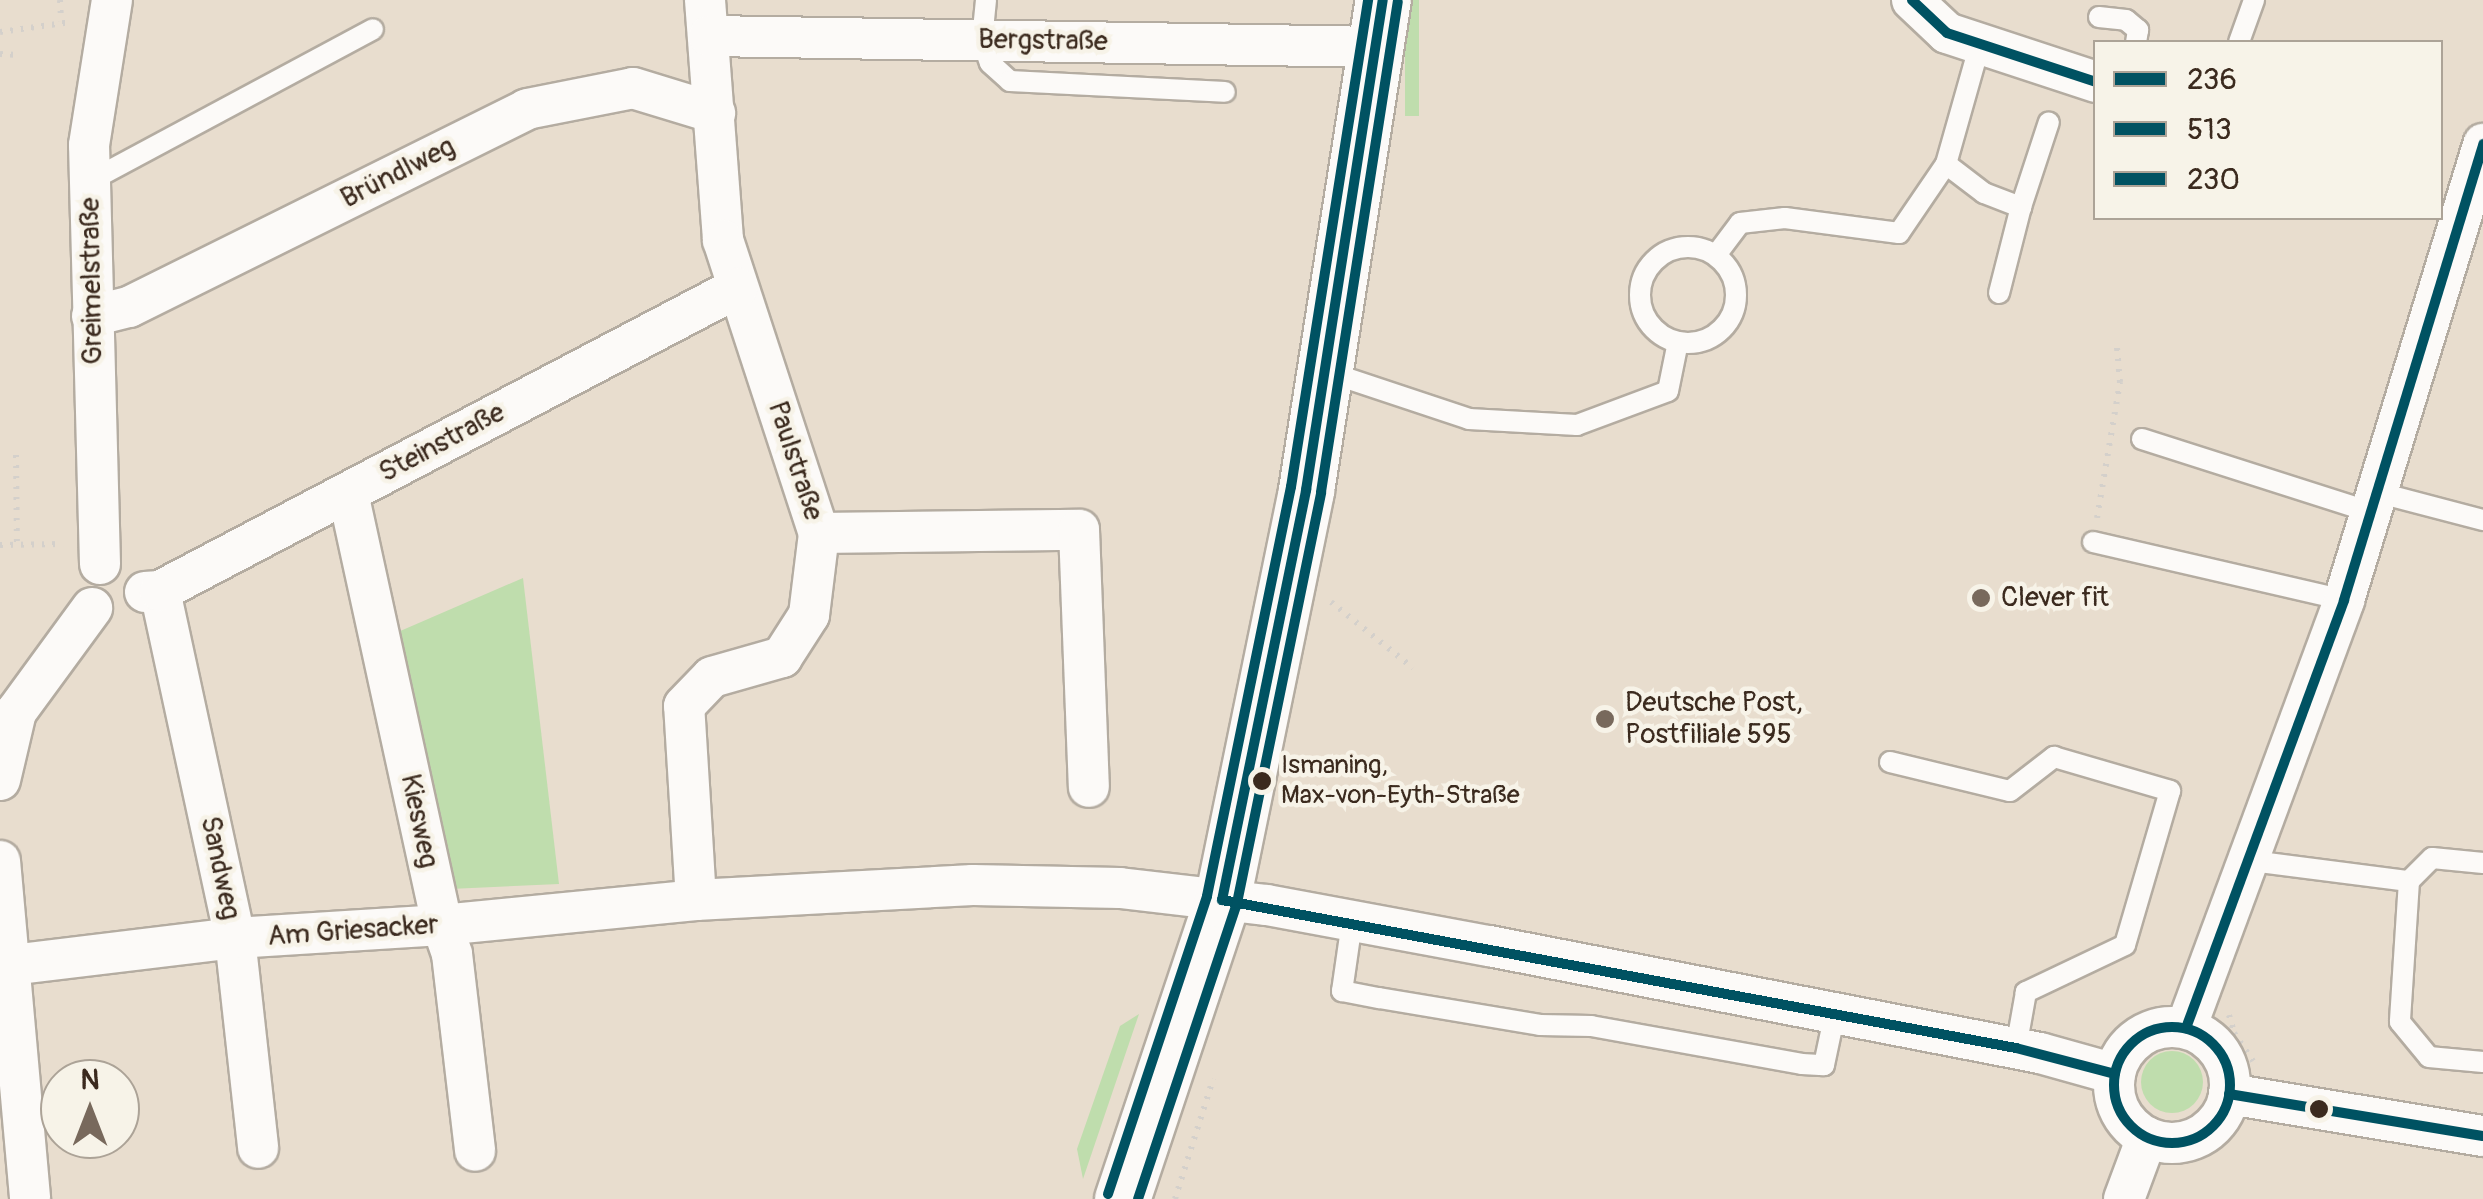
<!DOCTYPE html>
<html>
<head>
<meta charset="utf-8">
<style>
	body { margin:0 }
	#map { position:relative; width:2483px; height:1199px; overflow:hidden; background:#e8ddce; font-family:Pangolin,sans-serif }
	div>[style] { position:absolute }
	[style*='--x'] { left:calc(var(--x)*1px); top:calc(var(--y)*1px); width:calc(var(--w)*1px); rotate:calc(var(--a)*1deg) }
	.green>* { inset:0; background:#bfddad; transform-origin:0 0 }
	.round { border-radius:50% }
	.path>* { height:6px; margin-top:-3px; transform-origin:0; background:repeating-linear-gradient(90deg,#d4d0cb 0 2.5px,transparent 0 10.5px) }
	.roads { filter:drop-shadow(2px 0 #b4aca1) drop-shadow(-2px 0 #b4aca1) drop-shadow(0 2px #b4aca1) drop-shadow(0 -2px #b4aca1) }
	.lane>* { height:20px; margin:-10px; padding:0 10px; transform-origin:10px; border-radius:10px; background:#fcfaf8 }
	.lane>.ring { margin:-10px; padding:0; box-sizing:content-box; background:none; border:20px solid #fcfaf8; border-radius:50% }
	.street>* { height:40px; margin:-20px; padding:0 20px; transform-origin:20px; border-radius:20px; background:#fcfaf8 }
	.street>.ring { margin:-20px; padding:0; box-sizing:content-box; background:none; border:40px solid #fcfaf8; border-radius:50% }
	.secondary>* { height:55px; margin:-27.5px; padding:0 27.5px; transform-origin:27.5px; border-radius:27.5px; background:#fcfaf8 }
	.bus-1>* { height:10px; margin:-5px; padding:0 5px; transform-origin:5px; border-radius:5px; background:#005262 }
	.bus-1>.ring { margin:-5px; padding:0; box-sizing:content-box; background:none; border:10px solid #005262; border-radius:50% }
	.bus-2>* { height:10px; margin:-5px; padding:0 5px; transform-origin:5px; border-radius:5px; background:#005262 }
	.bus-3>* { height:10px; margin:-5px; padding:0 5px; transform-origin:5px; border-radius:5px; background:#005262 }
	.dots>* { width:28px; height:28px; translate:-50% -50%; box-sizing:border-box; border:5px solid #f7f3e8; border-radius:50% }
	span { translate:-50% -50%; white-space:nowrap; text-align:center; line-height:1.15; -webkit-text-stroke:9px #f7f3e8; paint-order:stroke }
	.bus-label { font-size:26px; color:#3b2a1e }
	.left { translate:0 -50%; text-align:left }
	.street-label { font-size:28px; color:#3b2a1e }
	.poi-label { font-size:28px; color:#3b2a1e }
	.legend { position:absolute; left:2093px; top:40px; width:350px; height:180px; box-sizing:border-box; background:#f7f3e8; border:2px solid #aca397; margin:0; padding:12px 18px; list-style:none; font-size:30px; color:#3b2a1e }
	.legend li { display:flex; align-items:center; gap:20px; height:50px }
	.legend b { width:50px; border:2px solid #aca397 }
	.north { position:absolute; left:40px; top:1059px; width:100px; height:100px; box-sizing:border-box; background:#f7f3e8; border:2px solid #aca397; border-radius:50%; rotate:0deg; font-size:28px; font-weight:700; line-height:40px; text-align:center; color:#3b2a1e }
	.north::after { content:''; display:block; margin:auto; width:35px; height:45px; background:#78695c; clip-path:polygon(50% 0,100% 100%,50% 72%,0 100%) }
</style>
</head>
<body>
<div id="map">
	<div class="green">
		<i style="left:1405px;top:0;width:14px;height:116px"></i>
		<i style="clip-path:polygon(523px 578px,559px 884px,450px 889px,391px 635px)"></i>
		<i style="clip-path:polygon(1139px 1014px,1083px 1179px,1077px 1149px,1120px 1026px)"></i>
		<i class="round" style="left:2141px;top:1051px;width:62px;height:62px"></i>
	</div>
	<div class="path">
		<i style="--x:60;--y:0;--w:21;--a:87"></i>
		<i style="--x:0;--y:32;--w:72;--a:-8"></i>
		<i style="--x:0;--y:54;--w:19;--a:3"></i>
		<i style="--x:16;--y:455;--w:90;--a:89.4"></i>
		<i style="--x:2097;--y:518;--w:138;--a:-80.4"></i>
		<i style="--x:2120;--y:382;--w:35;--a:-95"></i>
		<i style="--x:0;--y:545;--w:63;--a:-0.9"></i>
		<i style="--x:1331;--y:602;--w:105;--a:38.8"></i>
		<i style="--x:2229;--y:1015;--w:19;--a:74"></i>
		<i style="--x:2234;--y:1033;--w:34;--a:56"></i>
		<i style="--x:1175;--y:1199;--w:126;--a:-72.4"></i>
	</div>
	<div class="roads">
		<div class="lane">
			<i style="--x:986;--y:0;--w:40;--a:95.7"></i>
			<i style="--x:982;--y:40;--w:24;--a:71"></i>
			<i style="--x:990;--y:63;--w:27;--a:42"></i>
			<i style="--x:1010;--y:81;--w:215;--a:2.9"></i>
			<i style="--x:2099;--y:17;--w:27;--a:6"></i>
			<i style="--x:2126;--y:20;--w:16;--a:40"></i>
			<i style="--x:2138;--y:30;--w:12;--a:99"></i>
			<i style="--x:2239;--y:42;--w:45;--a:-70.3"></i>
			<i style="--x:1946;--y:164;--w:48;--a:37.3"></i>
			<i style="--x:1984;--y:193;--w:40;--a:21"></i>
			<i style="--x:2021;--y:207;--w:89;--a:-71.8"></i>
			<i style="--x:90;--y:181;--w:321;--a:-28.2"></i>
			<i class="ring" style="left:1640px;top:247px;width:76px;height:76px"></i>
			<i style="--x:1716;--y:255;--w:40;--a:-53"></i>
			<i style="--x:1740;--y:223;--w:45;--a:-6.3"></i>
			<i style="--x:1785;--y:218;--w:115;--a:7.5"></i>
			<i style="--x:1899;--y:233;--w:83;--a:-55.7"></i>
			<i style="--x:1946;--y:164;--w:125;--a:-74.2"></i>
			<i style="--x:1999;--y:293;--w:89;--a:-75.7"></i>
			<i style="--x:1328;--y:372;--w:149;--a:18.4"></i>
			<i style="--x:1469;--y:419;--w:108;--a:3.2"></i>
			<i style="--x:1577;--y:425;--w:97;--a:-20.5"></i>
			<i style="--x:1668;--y:391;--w:50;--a:-78.5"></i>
			<i style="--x:2142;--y:439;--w:240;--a:17.7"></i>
			<i style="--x:2376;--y:492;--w:111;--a:14.7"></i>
			<i style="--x:2093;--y:542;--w:258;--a:13"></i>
			<i style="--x:1890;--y:762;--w:123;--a:13.6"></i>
			<i style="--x:2010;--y:791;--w:56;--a:-37.7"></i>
			<i style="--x:2054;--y:757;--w:121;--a:16.3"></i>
			<i style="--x:2170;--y:791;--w:160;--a:106.3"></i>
			<i style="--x:2125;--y:945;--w:110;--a:154.6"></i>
			<i style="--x:2026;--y:992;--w:57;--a:100.1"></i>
			<i style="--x:2244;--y:860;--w:166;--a:7.3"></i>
			<i style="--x:2483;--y:863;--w:51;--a:-174.4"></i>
			<i style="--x:2432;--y:858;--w:33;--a:135"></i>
			<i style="--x:2409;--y:881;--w:141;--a:93.7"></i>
			<i style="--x:2400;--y:1022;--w:45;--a:50.4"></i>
			<i style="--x:2429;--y:1057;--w:54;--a:5.3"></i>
			<i style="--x:1352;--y:922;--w:70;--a:98.2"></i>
			<i style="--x:1342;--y:991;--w:38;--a:11"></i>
			<i style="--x:1379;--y:998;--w:163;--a:9.5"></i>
			<i style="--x:1540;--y:1025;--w:51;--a:1.1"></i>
			<i style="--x:1591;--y:1026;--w:214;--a:10.2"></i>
			<i style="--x:1802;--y:1064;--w:22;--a:3"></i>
			<i style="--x:1824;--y:1065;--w:53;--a:-78.1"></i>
		</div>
		<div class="street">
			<i style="--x:705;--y:0;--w:241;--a:85.7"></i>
			<i style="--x:723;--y:240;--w:308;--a:71.9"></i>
			<i style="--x:819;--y:533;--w:260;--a:-0.7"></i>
			<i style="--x:1079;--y:530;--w:257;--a:87.8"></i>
			<i style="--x:1912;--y:0;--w:48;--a:43.3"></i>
			<i style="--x:1947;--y:33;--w:157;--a:18.2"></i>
			<i style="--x:709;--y:36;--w:667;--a:0.94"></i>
			<i style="--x:92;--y:316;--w:38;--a:-14"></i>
			<i style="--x:129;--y:307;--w:445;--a:-26.4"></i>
			<i style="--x:527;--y:109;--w:108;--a:-11.2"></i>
			<i style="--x:633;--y:88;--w:86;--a:17"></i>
			<i style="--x:348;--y:493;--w:442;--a:77.7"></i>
			<i style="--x:442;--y:925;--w:31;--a:71"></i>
			<i style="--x:452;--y:954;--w:198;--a:83.3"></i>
			<i style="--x:100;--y:564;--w:419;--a:-91.5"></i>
			<i style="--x:89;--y:145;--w:147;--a:-81"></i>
			<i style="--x:160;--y:591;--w:355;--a:77.8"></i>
			<i style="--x:235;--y:938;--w:211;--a:83.7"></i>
			<i style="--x:145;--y:592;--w:15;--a:-4"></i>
			<i style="--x:160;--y:591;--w:652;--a:-27.71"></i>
			<i style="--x:0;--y:780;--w:70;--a:-76.8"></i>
			<i style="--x:16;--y:712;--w:129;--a:-53.8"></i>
			<i style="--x:0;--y:861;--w:339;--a:84.9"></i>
			<i style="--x:696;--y:900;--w:194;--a:-93.5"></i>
			<i style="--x:684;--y:706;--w:40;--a:-46"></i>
			<i style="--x:712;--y:677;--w:73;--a:-15.9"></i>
			<i style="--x:782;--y:657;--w:50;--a:-57.3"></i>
			<i style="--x:809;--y:615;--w:83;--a:-83"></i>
			<i style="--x:11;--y:965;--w:226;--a:-6.9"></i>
			<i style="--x:235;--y:938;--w:207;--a:-3.6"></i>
			<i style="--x:442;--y:925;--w:255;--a:-5.6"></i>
			<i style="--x:696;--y:900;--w:277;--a:-3.1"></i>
			<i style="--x:973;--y:885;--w:147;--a:1.2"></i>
			<i style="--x:1120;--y:888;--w:148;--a:6.6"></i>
			<i style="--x:1267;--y:905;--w:226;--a:10.5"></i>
			<i style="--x:1489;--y:946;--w:561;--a:10.99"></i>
			<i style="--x:2040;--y:1053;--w:78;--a:15.6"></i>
			<i class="ring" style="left:2114px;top:1027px;width:76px;height:76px"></i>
			<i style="--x:2186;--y:1028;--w:456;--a:-69.7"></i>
			<i style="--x:2344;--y:600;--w:477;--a:-73"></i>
			<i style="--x:2229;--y:1094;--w:257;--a:9.4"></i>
			<i style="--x:2124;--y:1199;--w:66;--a:-69.6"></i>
		</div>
		<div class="secondary">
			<i style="--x:1122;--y:1199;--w:315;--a:-71.5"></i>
			<i style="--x:1222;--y:900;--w:419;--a:-78.4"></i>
			<i style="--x:1306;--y:490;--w:496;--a:-81.1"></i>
		</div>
	</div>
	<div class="bus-1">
		<i style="--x:1912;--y:0;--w:48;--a:43.3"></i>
		<i style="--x:1947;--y:33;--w:157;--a:18.2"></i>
		<i style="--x:1222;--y:900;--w:419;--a:-78.4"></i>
		<i style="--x:1306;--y:490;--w:496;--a:-81.1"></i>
		<i style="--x:1222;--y:900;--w:808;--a:10.56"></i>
		<i style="--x:2016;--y:1048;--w:102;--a:14.7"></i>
		<i class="ring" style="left:2114px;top:1027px;width:106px;height:106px"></i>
		<i style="--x:2186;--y:1028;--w:456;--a:-69.7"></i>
		<i style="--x:2344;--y:600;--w:477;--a:-73"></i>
		<i style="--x:2229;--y:1094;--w:257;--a:9.4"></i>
	</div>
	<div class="bus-2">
		<i style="--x:1138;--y:1199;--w:312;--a:-71.5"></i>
		<i style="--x:1237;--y:903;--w:419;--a:-78.4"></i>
		<i style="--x:1321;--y:492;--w:496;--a:-81.1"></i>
	</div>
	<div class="bus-3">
		<i style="--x:1108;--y:1194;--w:314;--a:-71.6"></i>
		<i style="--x:1207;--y:896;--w:418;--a:-78.4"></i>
		<i style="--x:1291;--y:487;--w:493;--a:-81"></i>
	</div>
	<div class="dots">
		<i style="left:1981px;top:598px;background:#78695c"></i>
		<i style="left:1605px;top:719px;background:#78695c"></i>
		<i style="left:1262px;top:781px;background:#3b2a1e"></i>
		<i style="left:2319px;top:1109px;background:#3b2a1e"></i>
	</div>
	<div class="bus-label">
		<span class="left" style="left:1281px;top:781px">Ismaning,<br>Max-von-Eyth-Straße</span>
	</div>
	<div class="street-label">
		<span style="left:1043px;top:41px;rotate:1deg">Bergstraße</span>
		<span style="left:398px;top:173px;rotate:-27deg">Bründlweg</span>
		<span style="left:92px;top:281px;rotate:-91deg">Greimelstraße</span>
		<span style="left:442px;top:443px;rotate:-28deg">Steinstraße</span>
		<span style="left:795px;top:461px;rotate:72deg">Paulstraße</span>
		<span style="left:419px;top:821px;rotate:78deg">Kiesweg</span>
		<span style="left:220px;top:868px;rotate:78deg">Sandweg</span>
		<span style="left:353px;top:931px;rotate:-4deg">Am Griesacker</span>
	</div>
	<div class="poi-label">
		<span class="left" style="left:2001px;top:598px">Clever fit</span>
		<span class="left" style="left:1625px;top:719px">Deutsche Post,<br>Postfiliale 595</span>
	</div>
	<ul class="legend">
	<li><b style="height:12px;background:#005262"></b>236</li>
	<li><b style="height:12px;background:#005262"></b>513</li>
	<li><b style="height:12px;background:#005262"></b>230</li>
	</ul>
	<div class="north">N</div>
</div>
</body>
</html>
